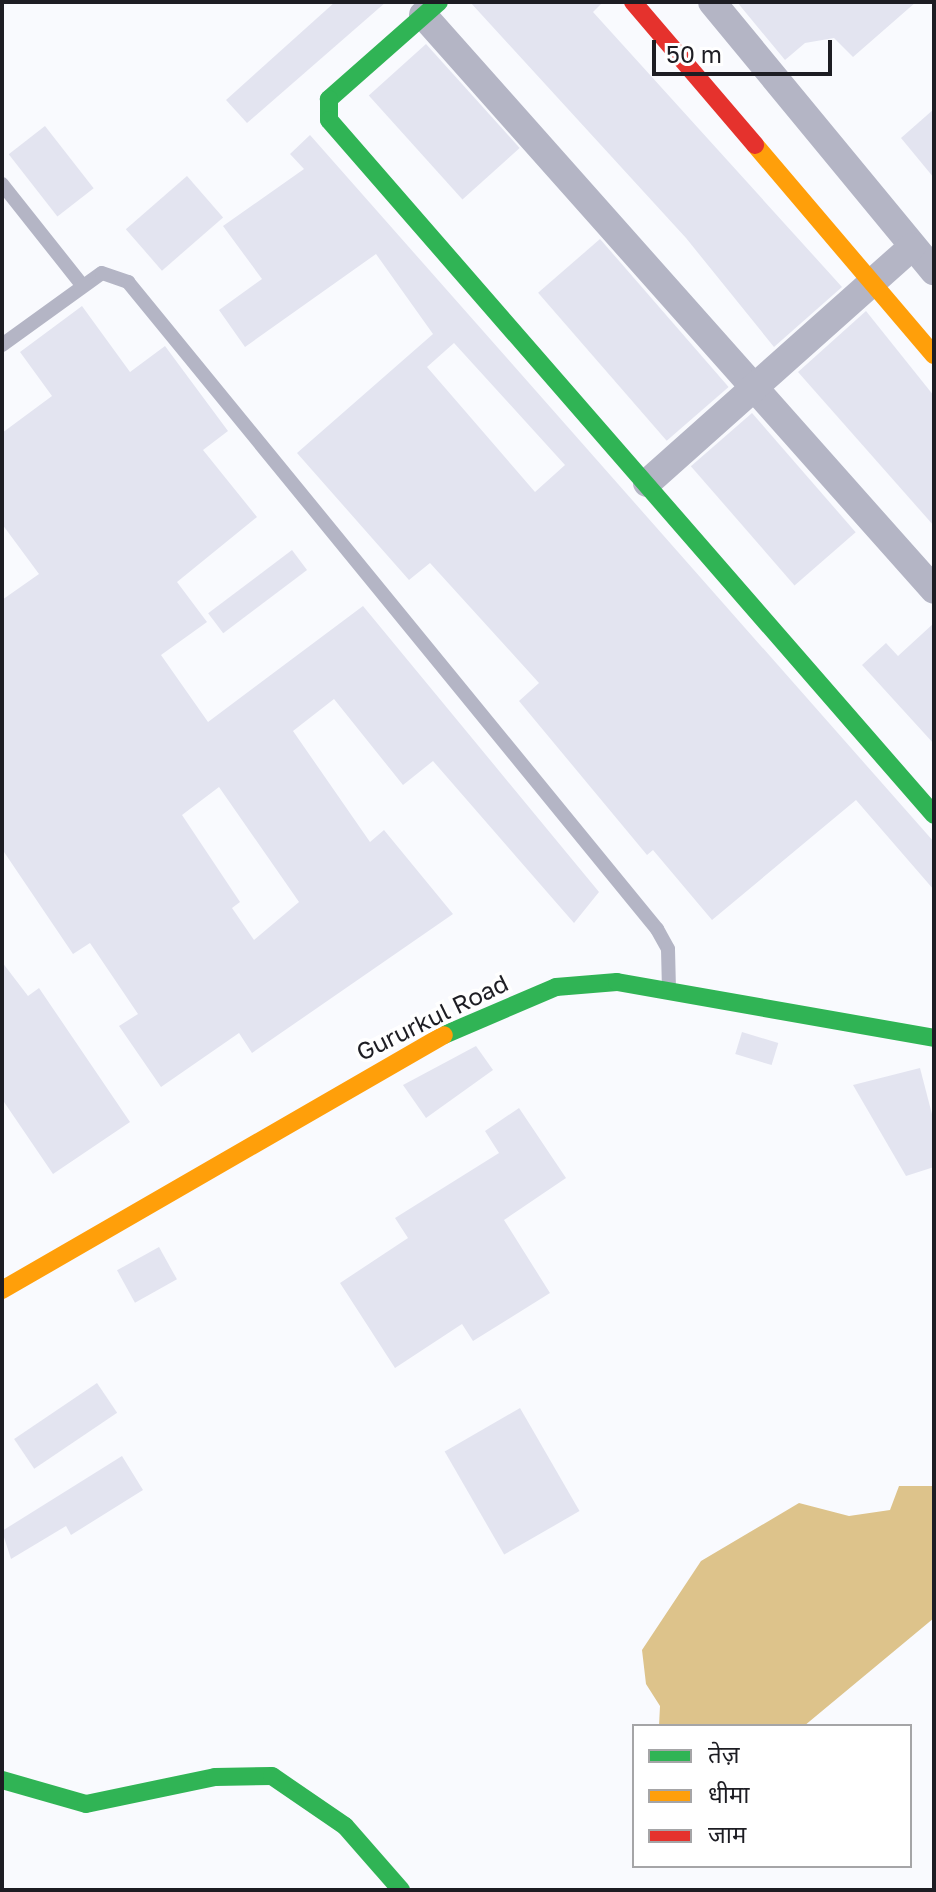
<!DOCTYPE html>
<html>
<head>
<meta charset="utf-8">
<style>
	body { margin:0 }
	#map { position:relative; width:936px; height:1892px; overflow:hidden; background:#f9fafe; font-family:"Golos Text","Noto Sans Devanagari",sans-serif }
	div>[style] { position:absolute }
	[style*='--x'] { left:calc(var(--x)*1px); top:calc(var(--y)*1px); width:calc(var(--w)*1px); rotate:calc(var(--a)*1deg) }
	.water>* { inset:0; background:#ddc38b }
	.building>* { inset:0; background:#e3e4f0; transform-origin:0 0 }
	.lane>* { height:14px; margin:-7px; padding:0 7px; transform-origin:7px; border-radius:7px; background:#b4b5c5 }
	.street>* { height:28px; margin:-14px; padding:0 14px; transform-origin:14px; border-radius:14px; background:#b4b5c5 }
	.fast>* { height:18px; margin:-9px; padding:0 9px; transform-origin:9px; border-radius:9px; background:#30b455 }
	.slow>* { height:18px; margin:-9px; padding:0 9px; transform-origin:9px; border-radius:9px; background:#ff9f0a }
	.jam>* { height:18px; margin:-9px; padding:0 9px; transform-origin:9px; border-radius:9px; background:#e5322d }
	span { translate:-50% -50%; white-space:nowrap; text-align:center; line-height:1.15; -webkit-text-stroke:7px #fff; paint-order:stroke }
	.street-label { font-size:24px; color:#1d1d23 }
	.frame { position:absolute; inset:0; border:4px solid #1d1d23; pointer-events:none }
	.legend { position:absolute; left:632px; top:1724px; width:280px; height:144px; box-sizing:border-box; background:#fff; border:2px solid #a5a5a7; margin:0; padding:10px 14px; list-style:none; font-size:24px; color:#1d1d23 }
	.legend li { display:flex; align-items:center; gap:16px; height:40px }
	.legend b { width:40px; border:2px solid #a5a5a7 }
	.scale { position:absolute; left:652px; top:40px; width:180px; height:36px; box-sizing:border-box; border:4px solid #1d1d23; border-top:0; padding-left:10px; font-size:24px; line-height:28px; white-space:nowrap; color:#1d1d23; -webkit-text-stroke:6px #fff; paint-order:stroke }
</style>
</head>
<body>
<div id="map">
	<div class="water">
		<i style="clip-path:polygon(899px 1486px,934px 1486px,934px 1618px,804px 1726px,659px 1726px,660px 1706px,646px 1684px,642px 1650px,701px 1561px,799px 1503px,849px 1516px,890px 1510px)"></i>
	</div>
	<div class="building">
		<i style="clip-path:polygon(335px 2px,386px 2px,247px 123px,226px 100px)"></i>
		<i style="clip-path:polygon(470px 2px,603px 2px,593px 12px,842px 287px,774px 347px,686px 238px)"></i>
		<i style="clip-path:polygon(737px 2px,916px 2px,853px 57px,834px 38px,805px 43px,785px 60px)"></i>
		<i style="left:426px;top:44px;width:140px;height:77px;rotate:48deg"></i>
		<i style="clip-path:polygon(934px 109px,934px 178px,901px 138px)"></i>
		<i style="left:45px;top:126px;width:79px;height:46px;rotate:52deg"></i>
		<i style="clip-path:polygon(evenodd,310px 135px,934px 842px,934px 890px,856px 800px,712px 920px,653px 850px,647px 855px,519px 701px,539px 683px,430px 563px,409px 580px,297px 453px,433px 334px,376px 254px,245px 347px,219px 310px,262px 279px,223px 226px,304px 169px,290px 154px,310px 135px,454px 343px,565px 465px,535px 492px,427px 367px,454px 343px)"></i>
		<i style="left:187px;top:176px;width:55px;height:81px;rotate:49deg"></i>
		<i style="left:600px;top:239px;width:196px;height:82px;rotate:49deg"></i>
		<i style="clip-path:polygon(evenodd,82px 306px,130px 372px,165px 346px,228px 431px,203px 450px,257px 517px,177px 582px,207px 622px,161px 655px,208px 722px,363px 606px,599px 892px,574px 923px,433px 761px,403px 785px,334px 699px,293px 731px,370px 842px,384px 830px,453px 914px,252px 1053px,239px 1033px,161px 1087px,119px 1026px,138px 1014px,90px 943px,73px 954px,2px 849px,2px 600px,39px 574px,2px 524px,2px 433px,52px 396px,20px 352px,82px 306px,219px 787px,299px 902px,254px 940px,232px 908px,240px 902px,182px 815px,219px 787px)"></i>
		<i style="clip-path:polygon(866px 311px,934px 396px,934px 526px,798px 372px)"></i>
		<i style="left:752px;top:413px;width:158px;height:81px;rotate:49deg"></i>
		<i style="left:292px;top:550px;width:25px;height:105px;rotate:53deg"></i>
		<i style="clip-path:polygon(934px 623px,934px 744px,862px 665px,886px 643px,898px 656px)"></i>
		<i style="clip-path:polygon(2px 962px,28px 996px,39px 988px,130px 1122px,53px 1174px,2px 1099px)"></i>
		<i style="left:742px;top:1032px;width:38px;height:23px;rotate:17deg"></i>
		<i style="clip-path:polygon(476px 1046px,493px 1070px,426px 1118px,403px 1085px)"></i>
		<i style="clip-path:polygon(920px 1068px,934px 1122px,934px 1167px,906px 1176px,853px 1085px)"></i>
		<i style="clip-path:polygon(519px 1108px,566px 1178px,504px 1220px,550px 1293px,473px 1341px,462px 1324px,395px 1368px,340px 1283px,408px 1238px,395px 1218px,499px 1153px,485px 1131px)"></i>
		<i style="left:159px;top:1247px;width:37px;height:48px;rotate:61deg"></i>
		<i style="left:97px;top:1383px;width:36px;height:100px;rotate:56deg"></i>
		<i style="left:520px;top:1408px;width:119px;height:87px;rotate:60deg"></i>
		<i style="clip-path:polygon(122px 1456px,143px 1490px,71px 1535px,66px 1526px,11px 1559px,2px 1531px)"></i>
	</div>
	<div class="lane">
		<i style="--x:2;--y:184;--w:129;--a:51.6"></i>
		<i style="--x:2;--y:345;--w:123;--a:-35.8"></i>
		<i style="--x:102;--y:273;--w:28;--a:19"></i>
		<i style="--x:128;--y:282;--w:836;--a:50.73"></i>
		<i style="--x:657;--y:929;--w:23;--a:61"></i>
		<i style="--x:668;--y:949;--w:40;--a:88.6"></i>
	</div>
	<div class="street">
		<i style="--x:712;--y:2;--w:349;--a:50.5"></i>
		<i style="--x:423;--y:15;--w:769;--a:48.37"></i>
		<i style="--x:647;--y:483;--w:355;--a:-41.7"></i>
	</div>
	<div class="fast">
		<i style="--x:439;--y:2;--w:147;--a:138.6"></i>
		<i style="--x:329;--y:99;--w:21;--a:90"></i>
		<i style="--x:329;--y:120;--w:921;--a:48.96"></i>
		<i style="--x:444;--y:1035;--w:122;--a:-23.2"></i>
		<i style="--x:556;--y:987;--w:61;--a:-4.7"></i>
		<i style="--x:617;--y:982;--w:322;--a:10"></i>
		<i style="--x:2;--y:1780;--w:87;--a:15.9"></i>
		<i style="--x:86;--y:1804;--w:132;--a:-11.8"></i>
		<i style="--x:215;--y:1777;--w:57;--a:-1"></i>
		<i style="--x:272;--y:1776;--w:88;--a:34.4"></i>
		<i style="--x:345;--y:1826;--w:85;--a:48.8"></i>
	</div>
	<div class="slow">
		<i style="--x:755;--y:145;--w:276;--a:49.6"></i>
		<i style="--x:2;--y:1290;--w:510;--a:-29.98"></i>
	</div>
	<div class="jam">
		<i style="--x:633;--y:2;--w:188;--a:49.5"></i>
	</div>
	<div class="street-label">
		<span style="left:432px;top:1017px;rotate:-26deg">Gururkul Road</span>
	</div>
	<div class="frame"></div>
	<ul class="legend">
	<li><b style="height:10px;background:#30b455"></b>तेज़</li>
	<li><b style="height:10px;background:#ff9f0a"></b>धीमा</li>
	<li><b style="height:10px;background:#e5322d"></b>जाम</li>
	</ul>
	<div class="scale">50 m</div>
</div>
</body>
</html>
